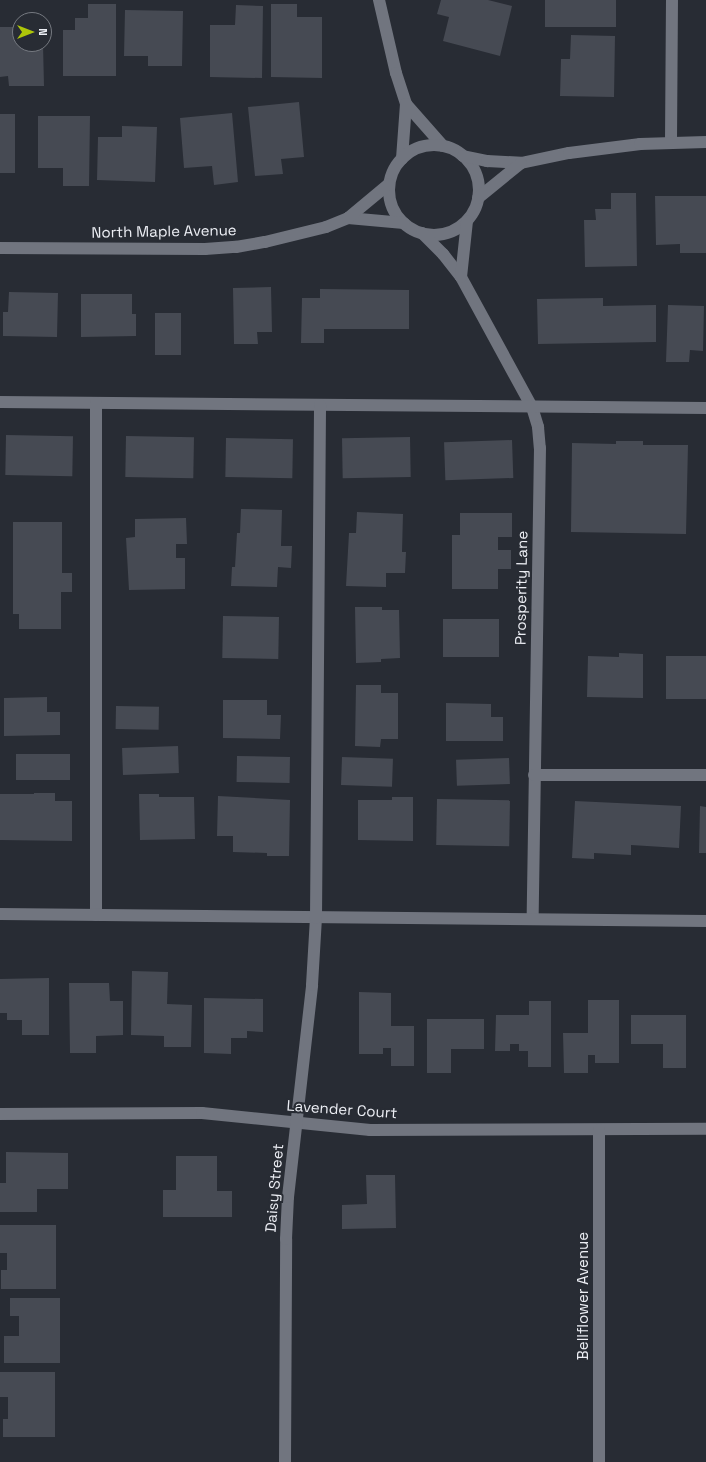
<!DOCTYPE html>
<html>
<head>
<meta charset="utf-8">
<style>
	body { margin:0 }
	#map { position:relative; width:706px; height:1462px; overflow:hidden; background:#282c34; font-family:"Space Grotesk",sans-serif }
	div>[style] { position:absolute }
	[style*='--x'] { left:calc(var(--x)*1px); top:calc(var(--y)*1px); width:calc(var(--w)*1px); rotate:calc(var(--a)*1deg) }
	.building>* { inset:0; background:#464a53; transform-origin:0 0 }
	.minor>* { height:12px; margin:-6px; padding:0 6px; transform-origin:6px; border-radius:6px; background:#71757f }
	.minor>.ring { margin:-6px; padding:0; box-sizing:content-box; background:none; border:12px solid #71757f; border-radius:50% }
	span { translate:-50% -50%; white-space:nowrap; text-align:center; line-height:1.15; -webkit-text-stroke:4px #282c34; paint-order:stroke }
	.street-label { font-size:15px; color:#eceef4 }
	.north { position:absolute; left:12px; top:12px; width:40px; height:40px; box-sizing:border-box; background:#282c34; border:1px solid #767a81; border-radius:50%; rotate:90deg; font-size:11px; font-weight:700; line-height:16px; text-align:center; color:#eceef4 }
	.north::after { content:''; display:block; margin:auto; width:14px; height:18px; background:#aec60a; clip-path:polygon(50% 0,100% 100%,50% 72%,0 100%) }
</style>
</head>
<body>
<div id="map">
	<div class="building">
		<i style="clip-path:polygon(441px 0,488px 0,512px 6px,500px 56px,443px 41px,449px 17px,437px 14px)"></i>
		<i style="left:545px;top:0;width:71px;height:27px"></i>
		<i style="clip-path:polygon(88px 4px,116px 4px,116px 76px,63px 76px,63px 30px,75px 30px,75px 18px,88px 18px)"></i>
		<i style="clip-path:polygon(271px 4px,297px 4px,297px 17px,322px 17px,322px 78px,271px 77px)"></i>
		<i style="clip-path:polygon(236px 5px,263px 6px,262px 78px,210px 77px,210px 25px,235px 25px)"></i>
		<i style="clip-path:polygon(125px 10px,183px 11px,182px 66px,148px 66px,148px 56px,124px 56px)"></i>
		<i style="clip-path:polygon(0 27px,19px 27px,20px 44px,43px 44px,44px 86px,9px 86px,8px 76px,0 77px)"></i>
		<i style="clip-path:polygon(571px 35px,615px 36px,614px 97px,560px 96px,561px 59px,570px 59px)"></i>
		<i style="clip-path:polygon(299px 102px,304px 157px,281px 159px,283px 174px,255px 176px,248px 107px)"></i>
		<i style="clip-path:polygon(232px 113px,238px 182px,214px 185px,212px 166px,184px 168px,180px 118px)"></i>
		<i style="left:0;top:114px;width:15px;height:59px"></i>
		<i style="clip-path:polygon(38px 116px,90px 116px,89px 186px,63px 186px,63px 168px,38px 168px)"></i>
		<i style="clip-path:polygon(122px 126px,157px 127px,155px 182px,97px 180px,98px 137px,122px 137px)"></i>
		<i style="clip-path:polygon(611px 193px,636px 193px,637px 266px,585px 267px,584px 220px,596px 220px,595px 209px,611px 209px)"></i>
		<i style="clip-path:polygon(655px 196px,706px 196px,706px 253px,680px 253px,680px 244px,656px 245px)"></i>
		<i style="clip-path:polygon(271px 287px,272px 332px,257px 332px,258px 344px,234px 344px,233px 288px)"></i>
		<i style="clip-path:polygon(320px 289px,409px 290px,409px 329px,324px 329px,324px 343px,301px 343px,302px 298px,320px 298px)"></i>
		<i style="clip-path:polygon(9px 292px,58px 293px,57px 337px,3px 336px,3px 312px,8px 312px)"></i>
		<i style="clip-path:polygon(81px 294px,132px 294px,132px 314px,136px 314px,136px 336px,81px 337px)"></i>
		<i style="clip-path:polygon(603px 298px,603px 306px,656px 305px,656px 342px,538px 344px,537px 299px)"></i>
		<i style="clip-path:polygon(668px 305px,704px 306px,703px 351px,690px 350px,689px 362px,666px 362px)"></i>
		<i style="left:155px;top:313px;width:26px;height:42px"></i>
		<i style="left:6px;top:435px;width:67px;height:40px;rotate:1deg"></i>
		<i style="left:126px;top:436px;width:68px;height:41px;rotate:1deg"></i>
		<i style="left:410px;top:437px;width:40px;height:68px;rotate:89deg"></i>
		<i style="left:226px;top:438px;width:67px;height:39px;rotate:1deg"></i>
		<i style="left:512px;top:440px;width:38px;height:68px;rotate:88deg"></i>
		<i style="clip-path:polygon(616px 441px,643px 441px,643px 445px,688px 445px,686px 534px,571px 532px,572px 443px,616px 444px)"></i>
		<i style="clip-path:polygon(241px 509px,282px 510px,281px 546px,292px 546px,291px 568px,278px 567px,277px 587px,231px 586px,232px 567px,235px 567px,237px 533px,240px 533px)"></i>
		<i style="clip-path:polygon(357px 512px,403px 514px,402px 552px,406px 552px,405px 573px,386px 573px,386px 587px,346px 586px,349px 533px,356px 533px)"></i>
		<i style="clip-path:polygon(460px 513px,512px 513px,512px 537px,498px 537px,498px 550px,511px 550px,511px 569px,498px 569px,498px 589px,452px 589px,452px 535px,460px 535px)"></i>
		<i style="clip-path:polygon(186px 518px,187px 544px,176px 544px,176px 558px,185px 558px,185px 589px,129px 590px,126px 538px,135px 537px,135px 519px)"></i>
		<i style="clip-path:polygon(13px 522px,62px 522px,62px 573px,72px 573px,72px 592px,61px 592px,61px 629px,19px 629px,19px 614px,13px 614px)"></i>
		<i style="clip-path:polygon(355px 607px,382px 607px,382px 610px,399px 610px,400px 658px,381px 659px,381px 662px,356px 663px)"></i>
		<i style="left:223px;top:616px;width:56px;height:42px;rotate:1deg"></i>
		<i style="left:443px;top:619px;width:56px;height:38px"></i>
		<i style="clip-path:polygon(619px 653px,643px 654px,643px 698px,587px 697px,588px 656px,619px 657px)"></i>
		<i style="left:666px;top:656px;width:40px;height:43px"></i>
		<i style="clip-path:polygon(356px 685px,381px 685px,381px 693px,398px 693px,398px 739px,381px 739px,380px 747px,355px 746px)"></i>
		<i style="clip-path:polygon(47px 697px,47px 712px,60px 712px,60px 735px,4px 736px,4px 698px)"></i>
		<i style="clip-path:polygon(223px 700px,267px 700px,267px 715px,281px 715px,280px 739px,223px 738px)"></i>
		<i style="clip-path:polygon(446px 703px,491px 704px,491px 717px,503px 717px,503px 741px,446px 741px)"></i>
		<i style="left:116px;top:706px;width:43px;height:23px;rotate:1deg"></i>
		<i style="left:178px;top:746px;width:27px;height:56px;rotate:88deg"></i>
		<i style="left:70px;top:754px;width:26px;height:54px;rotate:90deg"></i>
		<i style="left:237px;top:756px;width:53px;height:26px;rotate:1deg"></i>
		<i style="left:342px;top:757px;width:51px;height:28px;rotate:2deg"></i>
		<i style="left:509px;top:758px;width:26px;height:53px;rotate:88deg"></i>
		<i style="clip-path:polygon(34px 793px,55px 793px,55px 801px,72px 801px,72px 841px,0 840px,0 794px,34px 794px)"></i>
		<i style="clip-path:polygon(139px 794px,159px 794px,159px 797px,194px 797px,195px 839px,140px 840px)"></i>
		<i style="clip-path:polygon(218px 796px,290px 800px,289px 856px,267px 856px,267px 853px,233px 852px,233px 836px,217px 836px)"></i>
		<i style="clip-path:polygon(392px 797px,413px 797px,413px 841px,358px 840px,358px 800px,392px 800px)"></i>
		<i style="left:437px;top:799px;width:73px;height:46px;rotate:1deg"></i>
		<i style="clip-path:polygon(575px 801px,681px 806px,679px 848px,631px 845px,631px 855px,594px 853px,594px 859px,572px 858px)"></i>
		<i style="clip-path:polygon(700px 806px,706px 807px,706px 853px,699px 853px)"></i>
		<i style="clip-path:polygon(132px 971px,168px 972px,167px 1004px,192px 1005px,191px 1047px,164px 1047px,164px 1036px,131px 1035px)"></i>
		<i style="clip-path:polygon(49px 978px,49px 1035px,22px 1035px,22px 1020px,7px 1020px,7px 1013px,0 1013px,0 979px)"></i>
		<i style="clip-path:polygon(69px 983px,109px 983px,110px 1001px,123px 1001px,123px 1035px,96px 1036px,96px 1053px,70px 1053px)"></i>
		<i style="clip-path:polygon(359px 992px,391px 993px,391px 1026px,414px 1026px,414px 1066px,391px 1066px,391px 1048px,383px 1048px,383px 1054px,359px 1054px)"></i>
		<i style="clip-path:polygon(204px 998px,263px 999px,263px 1032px,247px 1031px,247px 1038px,231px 1038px,231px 1054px,204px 1053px)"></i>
		<i style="clip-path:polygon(588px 1000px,619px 1000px,619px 1063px,595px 1063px,595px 1055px,588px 1055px,588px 1073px,564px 1073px,563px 1033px,588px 1033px)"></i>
		<i style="clip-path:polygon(529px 1001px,551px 1001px,551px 1067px,528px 1067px,528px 1051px,519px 1051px,519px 1044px,510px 1044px,510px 1051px,495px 1051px,496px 1015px,529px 1015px)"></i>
		<i style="clip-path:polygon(631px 1015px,686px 1015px,686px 1068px,663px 1068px,663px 1044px,631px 1044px)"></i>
		<i style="clip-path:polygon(427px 1019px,484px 1019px,484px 1049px,451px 1049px,451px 1073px,427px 1073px)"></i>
		<i style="clip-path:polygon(6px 1152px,68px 1153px,68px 1189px,37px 1189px,37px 1212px,0 1212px,0 1183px,6px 1183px)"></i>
		<i style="clip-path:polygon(176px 1156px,217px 1156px,217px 1191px,232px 1191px,232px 1217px,163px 1217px,163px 1190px,176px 1190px)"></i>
		<i style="clip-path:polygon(366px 1175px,395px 1175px,396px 1228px,342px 1229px,342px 1205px,367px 1204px)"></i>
		<i style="clip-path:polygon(0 1225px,56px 1225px,56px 1289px,1px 1289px,1px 1270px,7px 1270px,7px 1253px,0 1253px)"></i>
		<i style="clip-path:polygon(10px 1298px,60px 1298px,60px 1363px,4px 1363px,4px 1336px,19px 1336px,19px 1316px,10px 1316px)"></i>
		<i style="clip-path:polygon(0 1372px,55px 1372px,55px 1437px,3px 1437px,3px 1419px,8px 1419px,8px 1397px,0 1397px)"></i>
	</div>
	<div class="minor">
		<i style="--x:379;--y:0;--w:75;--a:76.9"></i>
		<i style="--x:396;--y:73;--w:33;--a:72"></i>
		<i style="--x:406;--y:104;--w:55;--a:94.2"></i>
		<i style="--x:406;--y:104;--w:56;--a:48.6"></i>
		<i style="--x:671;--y:142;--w:142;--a:-89.6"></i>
		<i class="ring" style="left:389px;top:145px;width:78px;height:78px"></i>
		<i style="--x:463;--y:156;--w:25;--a:12"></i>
		<i style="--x:487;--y:161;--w:34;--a:3"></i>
		<i style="--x:521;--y:163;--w:49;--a:-11.8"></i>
		<i style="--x:569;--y:153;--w:72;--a:-7.2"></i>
		<i style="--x:640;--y:144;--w:66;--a:-1.7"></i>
		<i style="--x:478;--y:198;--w:55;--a:-39.1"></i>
		<i style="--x:348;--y:218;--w:56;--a:5.1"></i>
		<i style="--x:422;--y:233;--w:30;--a:45"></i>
		<i style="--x:443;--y:254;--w:29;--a:52"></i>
		<i style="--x:461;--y:277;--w:148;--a:61.4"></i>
		<i style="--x:532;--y:407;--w:21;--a:73"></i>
		<i style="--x:538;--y:427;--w:21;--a:85"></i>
		<i style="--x:540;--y:448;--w:471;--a:90.9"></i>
		<i style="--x:0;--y:248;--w:205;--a:0.3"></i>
		<i style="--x:205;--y:249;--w:31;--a:-4"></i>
		<i style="--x:236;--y:247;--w:29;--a:-10"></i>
		<i style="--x:265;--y:242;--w:63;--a:-13.8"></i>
		<i style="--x:326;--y:227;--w:24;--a:-22"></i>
		<i style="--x:348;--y:218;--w:53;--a:-39.7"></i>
		<i style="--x:461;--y:277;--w:56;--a:-83.9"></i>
		<i style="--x:0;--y:402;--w:706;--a:0.49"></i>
		<i style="--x:96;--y:403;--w:512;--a:90"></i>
		<i style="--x:534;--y:775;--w:172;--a:0"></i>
		<i style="--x:0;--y:914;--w:706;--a:0.57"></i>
		<i style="--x:0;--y:1114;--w:202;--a:-0.3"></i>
		<i style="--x:202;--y:1113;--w:169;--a:5.8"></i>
		<i style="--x:370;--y:1130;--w:336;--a:-0.2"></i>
		<i style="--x:285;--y:1462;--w:223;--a:-89.7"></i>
		<i style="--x:286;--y:1239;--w:42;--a:-87.3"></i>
		<i style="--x:288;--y:1197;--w:213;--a:-83.5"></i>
		<i style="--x:312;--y:985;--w:67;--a:-86.6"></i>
		<i style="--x:316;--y:918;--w:513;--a:-89.55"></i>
		<i style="--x:599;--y:1462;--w:332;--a:-90"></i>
	</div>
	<div class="street-label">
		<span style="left:164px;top:231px;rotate:-1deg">North Maple Avenue</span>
		<span style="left:521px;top:588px;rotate:-89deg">Prosperity Lane</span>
		<span style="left:342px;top:1109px;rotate:4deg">Lavender Court</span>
		<span style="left:274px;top:1188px;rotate:-85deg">Daisy Street</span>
		<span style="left:583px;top:1296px;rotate:-90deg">Bellflower Avenue</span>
	</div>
	<div class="north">N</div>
</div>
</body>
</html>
